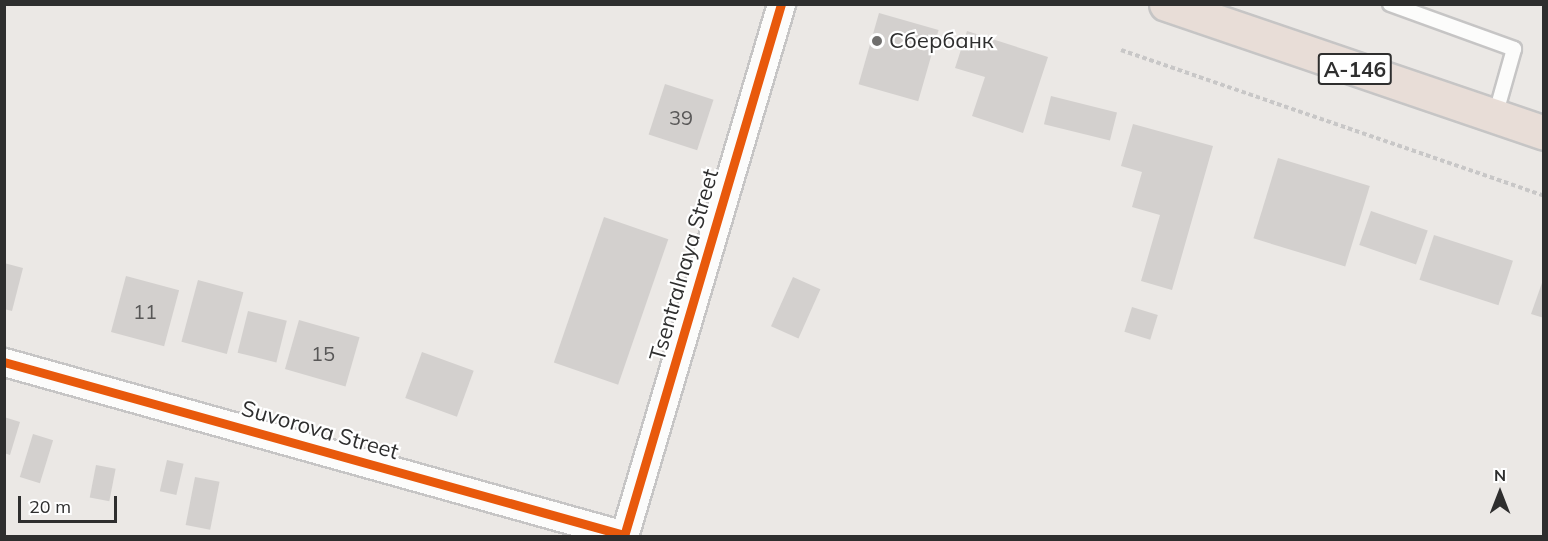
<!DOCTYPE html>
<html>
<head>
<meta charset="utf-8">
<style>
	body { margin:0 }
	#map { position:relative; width:1548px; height:541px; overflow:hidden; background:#ebe8e5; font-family:Mulish,sans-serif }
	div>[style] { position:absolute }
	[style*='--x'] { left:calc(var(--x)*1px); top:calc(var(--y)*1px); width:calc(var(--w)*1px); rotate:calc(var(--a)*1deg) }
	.building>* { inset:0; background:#d3d0ce; transform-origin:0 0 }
	.path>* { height:4px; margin-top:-2px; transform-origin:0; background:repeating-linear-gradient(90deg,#c8c7c7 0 4.5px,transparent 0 7.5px) }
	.roads { filter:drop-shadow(2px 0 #c6c5c5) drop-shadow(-2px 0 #c6c5c5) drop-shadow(0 2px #c6c5c5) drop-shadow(0 -2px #c6c5c5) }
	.lane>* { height:14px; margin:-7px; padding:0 7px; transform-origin:7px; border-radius:7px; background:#fcfcfb }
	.street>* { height:27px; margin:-13.5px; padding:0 13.5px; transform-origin:13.5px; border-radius:13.5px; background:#fcfcfb }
	.highway>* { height:33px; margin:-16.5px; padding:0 16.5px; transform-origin:16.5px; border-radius:16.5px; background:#e8ddd7 }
	.cycleway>* { height:9px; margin:-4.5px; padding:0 4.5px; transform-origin:4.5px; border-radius:4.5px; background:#e8590c }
	.dots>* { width:16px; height:16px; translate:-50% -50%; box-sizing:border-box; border:3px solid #fff; border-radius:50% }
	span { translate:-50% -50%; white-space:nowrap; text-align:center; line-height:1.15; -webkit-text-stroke:4.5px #fff; paint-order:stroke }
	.number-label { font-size:20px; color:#585757 }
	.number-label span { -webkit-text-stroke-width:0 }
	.shield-label span { padding:2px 4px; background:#fff; border:2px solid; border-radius:4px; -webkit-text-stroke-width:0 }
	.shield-label { font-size:21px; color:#2e2e2e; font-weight:700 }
	.poi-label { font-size:22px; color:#2e2e2e }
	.left { translate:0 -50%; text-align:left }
	.street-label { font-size:22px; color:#2e2e2e }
	.frame { position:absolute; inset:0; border:6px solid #2e2e2e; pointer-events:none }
	.north { position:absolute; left:1470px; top:463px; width:60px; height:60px; -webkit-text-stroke:4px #fff; paint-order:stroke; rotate:0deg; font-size:16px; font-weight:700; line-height:24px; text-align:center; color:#2e2e2e }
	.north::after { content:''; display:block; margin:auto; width:21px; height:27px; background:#2e2e2e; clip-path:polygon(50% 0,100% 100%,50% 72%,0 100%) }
	.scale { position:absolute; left:18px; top:496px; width:99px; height:27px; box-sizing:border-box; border:3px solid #2e2e2e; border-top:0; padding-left:8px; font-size:18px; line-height:21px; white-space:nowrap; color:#2e2e2e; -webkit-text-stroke:4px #fff; paint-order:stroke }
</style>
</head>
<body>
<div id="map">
	<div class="building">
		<i style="left:879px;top:13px;width:62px;height:74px;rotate:16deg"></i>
		<i style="clip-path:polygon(967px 31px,1048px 57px,1023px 133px,972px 116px,985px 77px,955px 68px)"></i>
		<i style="left:665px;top:84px;width:51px;height:53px;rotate:18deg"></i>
		<i style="left:1051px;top:96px;width:68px;height:29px;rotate:14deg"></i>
		<i style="clip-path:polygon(1133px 124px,1213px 146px,1172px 290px,1141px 281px,1160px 215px,1132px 207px,1142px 172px,1121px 166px)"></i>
		<i style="left:1278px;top:158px;width:96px;height:84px;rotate:17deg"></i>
		<i style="left:1371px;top:211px;width:60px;height:36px;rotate:19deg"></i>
		<i style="left:604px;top:217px;width:68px;height:154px;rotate:19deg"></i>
		<i style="left:1434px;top:235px;width:83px;height:47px;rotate:18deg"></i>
		<i style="clip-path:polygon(4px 263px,23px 268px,12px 311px,4px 309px)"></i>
		<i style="left:126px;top:276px;width:55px;height:58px;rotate:15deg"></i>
		<i style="left:793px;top:277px;width:30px;height:54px;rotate:24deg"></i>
		<i style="left:198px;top:280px;width:47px;height:64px;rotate:15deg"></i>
		<i style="clip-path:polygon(1543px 280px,1544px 280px,1544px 318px,1531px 314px)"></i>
		<i style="left:1132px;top:307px;width:27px;height:26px;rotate:17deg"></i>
		<i style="left:248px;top:311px;width:40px;height:43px;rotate:14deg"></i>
		<i style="left:299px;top:320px;width:63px;height:51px;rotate:16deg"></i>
		<i style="left:422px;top:352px;width:55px;height:49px;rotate:20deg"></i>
		<i style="clip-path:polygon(4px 417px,20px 422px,10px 455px,4px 453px)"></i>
		<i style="left:33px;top:434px;width:21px;height:45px;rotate:17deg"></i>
		<i style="left:167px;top:460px;width:17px;height:32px;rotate:13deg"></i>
		<i style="left:96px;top:465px;width:20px;height:33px;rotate:11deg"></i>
		<i style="left:195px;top:477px;width:25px;height:49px;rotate:11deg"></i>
	</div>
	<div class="path">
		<i style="--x:1121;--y:50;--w:447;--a:19"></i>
	</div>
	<div class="roads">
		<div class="lane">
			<i style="--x:1390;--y:4;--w:132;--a:19.9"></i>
			<i style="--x:1514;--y:49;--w:70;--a:105.8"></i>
		</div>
		<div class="street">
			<i style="--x:4;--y:362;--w:644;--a:15.59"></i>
			<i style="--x:624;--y:536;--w:555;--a:-73.56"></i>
		</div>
		<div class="highway">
			<i style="--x:1166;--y:4;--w:399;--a:18.8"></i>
		</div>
	</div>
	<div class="cycleway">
		<i style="--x:4;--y:362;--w:644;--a:15.59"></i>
		<i style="--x:624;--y:536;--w:555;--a:-73.56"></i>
	</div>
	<div class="dots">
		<i style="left:877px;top:41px;background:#706f6e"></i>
	</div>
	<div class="number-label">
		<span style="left:681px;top:117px">39</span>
		<span style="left:145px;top:311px">11</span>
		<span style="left:323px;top:353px">15</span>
	</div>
	<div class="shield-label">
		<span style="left:1355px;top:69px">А-146</span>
	</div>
	<div class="poi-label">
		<span class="left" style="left:889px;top:41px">Сбербанк</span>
	</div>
	<div class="street-label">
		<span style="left:684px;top:265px;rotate:-74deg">Tsentralnaya Street</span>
		<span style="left:320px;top:430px;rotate:16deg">Suvorova Street</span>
	</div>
	<div class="frame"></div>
	<div class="north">N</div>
	<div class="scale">20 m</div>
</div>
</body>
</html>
